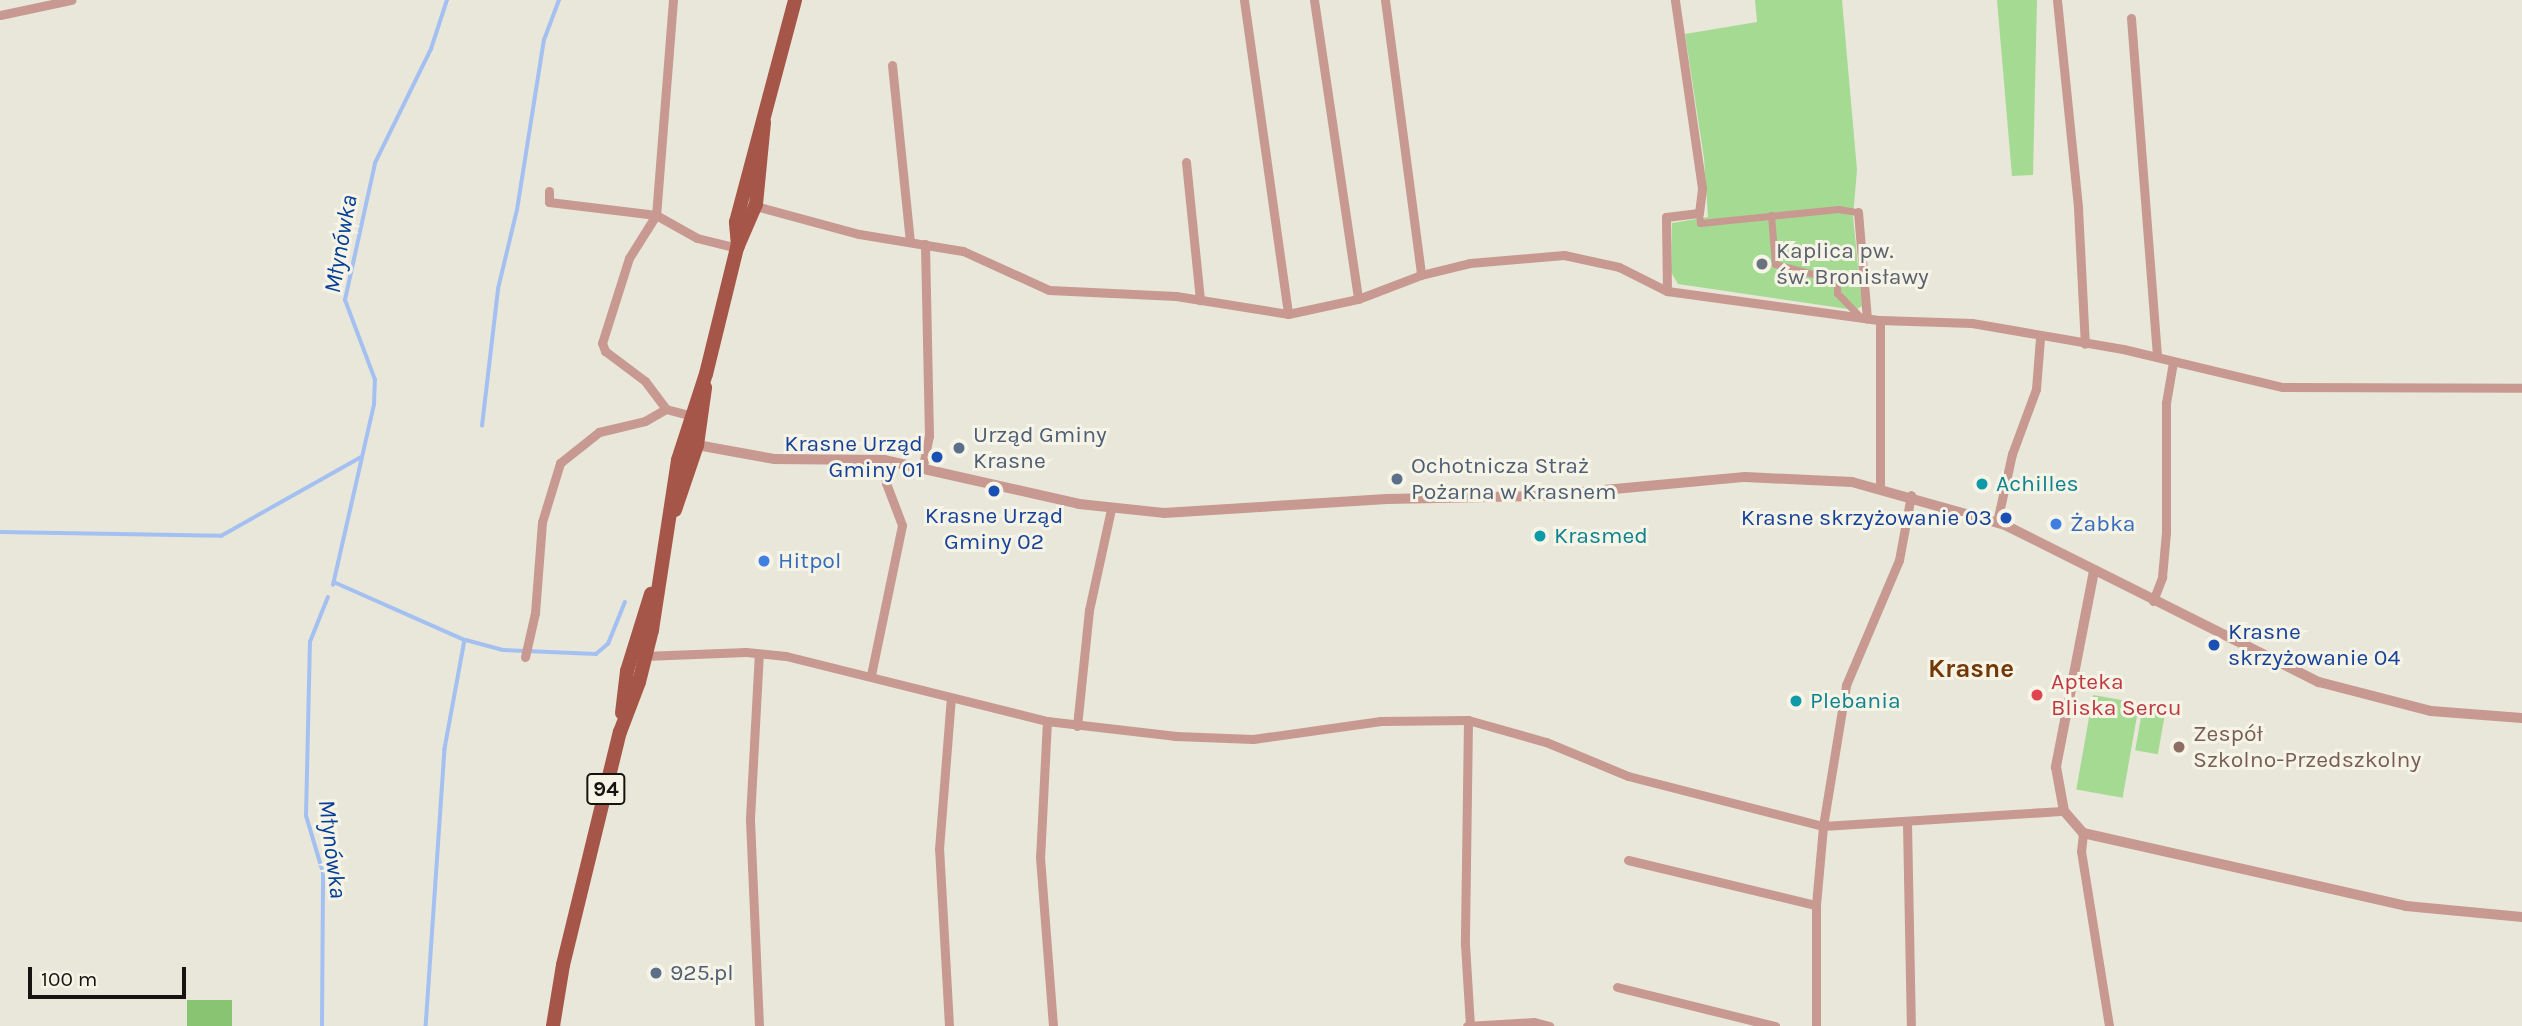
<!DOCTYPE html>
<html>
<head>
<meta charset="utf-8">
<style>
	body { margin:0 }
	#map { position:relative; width:2522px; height:1026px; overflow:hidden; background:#e9e6da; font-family:Karla,sans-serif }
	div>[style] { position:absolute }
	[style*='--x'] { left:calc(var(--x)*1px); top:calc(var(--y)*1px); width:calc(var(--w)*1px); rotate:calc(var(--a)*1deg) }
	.green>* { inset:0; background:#a5da92; transform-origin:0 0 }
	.forest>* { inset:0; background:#88c472; transform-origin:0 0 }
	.stream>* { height:3.5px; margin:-1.75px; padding:0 1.75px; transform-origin:1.75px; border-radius:1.75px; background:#a3c0f1 }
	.pedestrian>* { height:7px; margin:-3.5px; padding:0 3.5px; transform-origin:3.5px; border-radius:3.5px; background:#c79990 }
	.minor>* { height:9px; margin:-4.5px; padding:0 4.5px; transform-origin:4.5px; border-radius:4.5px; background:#c79990 }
	.tertiary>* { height:10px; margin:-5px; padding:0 5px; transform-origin:5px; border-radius:5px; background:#c79990 }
	.primary>* { height:14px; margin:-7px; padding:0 7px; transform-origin:7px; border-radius:7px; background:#a65648 }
	.dots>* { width:19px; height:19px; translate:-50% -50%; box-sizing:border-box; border:4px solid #f6f3e7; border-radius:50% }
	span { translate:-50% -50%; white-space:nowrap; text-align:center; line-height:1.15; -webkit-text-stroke:6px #f6f3e7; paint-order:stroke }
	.shield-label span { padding:2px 5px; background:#f6f3e7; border:2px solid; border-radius:5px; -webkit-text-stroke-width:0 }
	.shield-label { font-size:21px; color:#151410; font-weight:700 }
	.worship-label { font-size:23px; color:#5b616d }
	.left { translate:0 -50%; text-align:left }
	.service-label { font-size:23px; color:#4e5e75 }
	.transit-label { font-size:23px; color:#164399 }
	.right { translate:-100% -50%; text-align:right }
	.culture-label { font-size:23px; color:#0d838f }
	.shop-label { font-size:23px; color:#366cbe }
	.health-label { font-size:23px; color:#be3a42 }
	.education-label { font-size:23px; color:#785e54 }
	.water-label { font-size:24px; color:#023d97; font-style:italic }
	.quarter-label { font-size:26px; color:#733805; font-weight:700 }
	.scale { position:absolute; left:28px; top:967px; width:158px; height:32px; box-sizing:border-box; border:4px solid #151410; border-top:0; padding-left:9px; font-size:21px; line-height:24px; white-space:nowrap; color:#151410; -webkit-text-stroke:5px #f6f3e7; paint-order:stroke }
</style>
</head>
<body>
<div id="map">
	<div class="green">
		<i style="clip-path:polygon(1755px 0,1842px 0,1857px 170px,1853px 216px,1862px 306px,1855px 310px,1678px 284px,1671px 272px,1672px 223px,1708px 217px,1704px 158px,1685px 34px,1757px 22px)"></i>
		<i style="clip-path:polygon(1997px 0,2037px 0,2033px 175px,2012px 176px)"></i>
		<i style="left:2093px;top:695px;width:47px;height:96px;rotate:10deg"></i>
		<i style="left:2143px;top:706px;width:23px;height:45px;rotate:10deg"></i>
	</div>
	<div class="forest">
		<i style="left:187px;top:1000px;width:45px;height:26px"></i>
	</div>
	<div class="stream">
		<i style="--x:482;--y:426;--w:138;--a:-83.3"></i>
		<i style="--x:498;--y:289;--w:81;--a:-76.5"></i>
		<i style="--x:517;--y:210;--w:172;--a:-81"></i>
		<i style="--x:544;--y:40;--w:43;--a:-69.4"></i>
		<i style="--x:0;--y:532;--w:221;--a:1"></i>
		<i style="--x:221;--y:536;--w:161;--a:-29.4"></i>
		<i style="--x:334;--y:582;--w:143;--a:23.9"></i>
		<i style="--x:465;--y:640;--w:111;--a:100.4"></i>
		<i style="--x:445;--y:749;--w:278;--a:93.9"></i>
		<i style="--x:333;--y:585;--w:185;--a:-77.2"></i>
		<i style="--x:374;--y:405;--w:25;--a:-88"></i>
		<i style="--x:375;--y:380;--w:85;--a:-110.6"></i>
		<i style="--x:345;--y:300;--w:140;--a:-77.6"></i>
		<i style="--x:375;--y:163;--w:127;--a:-63.8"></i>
		<i style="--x:431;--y:49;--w:52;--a:-71.9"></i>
		<i style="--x:466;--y:640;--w:38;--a:15"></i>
		<i style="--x:503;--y:650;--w:93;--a:2.5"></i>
		<i style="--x:596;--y:654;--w:16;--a:-40"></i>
		<i style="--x:608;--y:644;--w:45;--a:-68"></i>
		<i style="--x:322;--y:1026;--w:153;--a:-89.6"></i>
		<i style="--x:323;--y:873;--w:59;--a:-106.6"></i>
		<i style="--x:306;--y:816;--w:174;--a:-88.7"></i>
		<i style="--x:310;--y:642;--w:48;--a:-68.2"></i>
	</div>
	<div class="pedestrian">
		<i style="--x:1699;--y:213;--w:10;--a:84"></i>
		<i style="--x:1700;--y:223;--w:139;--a:-5.8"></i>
		<i style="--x:1838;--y:209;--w:20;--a:9"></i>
		<i style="--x:1771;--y:215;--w:49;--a:85.3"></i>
		<i style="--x:1775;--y:264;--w:64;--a:14.5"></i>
		<i style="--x:1837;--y:280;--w:13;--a:90"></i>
		<i style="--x:1837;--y:293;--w:33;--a:46"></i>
	</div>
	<div class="minor">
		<i style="--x:673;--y:0;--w:216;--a:94.5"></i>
		<i style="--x:656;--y:215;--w:47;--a:29.3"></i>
		<i style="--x:697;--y:238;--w:41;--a:14"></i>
		<i style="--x:1244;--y:0;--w:317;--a:82"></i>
		<i style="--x:1314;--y:0;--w:302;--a:81.6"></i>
		<i style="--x:1385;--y:0;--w:277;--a:82.5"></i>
		<i style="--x:2057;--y:0;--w:209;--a:84.2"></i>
		<i style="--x:2078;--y:208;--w:136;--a:87.1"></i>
		<i style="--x:0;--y:15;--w:73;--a:-11.9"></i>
		<i style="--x:2131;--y:18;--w:340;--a:85.6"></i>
		<i style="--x:892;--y:65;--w:178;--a:84.2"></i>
		<i style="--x:1186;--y:162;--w:139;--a:84.2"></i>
		<i style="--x:549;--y:191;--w:11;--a:90"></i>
		<i style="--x:549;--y:202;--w:108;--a:6.9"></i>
		<i style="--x:656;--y:215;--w:51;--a:122.1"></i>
		<i style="--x:629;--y:258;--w:89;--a:107.6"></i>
		<i style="--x:602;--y:343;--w:9;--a:69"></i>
		<i style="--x:605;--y:351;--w:50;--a:36.9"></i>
		<i style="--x:645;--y:381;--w:35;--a:53"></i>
		<i style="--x:752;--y:205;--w:111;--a:15.2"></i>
		<i style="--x:859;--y:234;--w:105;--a:9.3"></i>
		<i style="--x:963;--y:251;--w:94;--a:24.4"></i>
		<i style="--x:1049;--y:290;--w:127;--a:2.7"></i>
		<i style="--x:1176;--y:296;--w:113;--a:9.1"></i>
		<i style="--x:1288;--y:314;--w:72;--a:-12.1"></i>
		<i style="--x:1358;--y:299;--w:67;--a:-20.9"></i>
		<i style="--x:1421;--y:275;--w:50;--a:-13.8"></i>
		<i style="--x:1470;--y:263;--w:94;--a:-4.9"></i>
		<i style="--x:1564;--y:255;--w:56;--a:12.3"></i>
		<i style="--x:1619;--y:267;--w:54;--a:26.6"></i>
		<i style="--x:1667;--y:291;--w:215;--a:7.8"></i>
		<i style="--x:1880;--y:320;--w:92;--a:1.9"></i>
		<i style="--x:1972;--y:323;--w:153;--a:9.8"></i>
		<i style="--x:2123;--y:349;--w:164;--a:13.4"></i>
		<i style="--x:2283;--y:387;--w:239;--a:0.2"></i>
		<i style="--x:1858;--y:212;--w:107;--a:85.2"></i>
		<i style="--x:1667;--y:291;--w:74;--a:-90.8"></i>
		<i style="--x:1666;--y:217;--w:33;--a:-7"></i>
		<i style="--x:1699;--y:213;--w:25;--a:-83"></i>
		<i style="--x:1702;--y:188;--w:190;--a:-98.2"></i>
		<i style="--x:923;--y:466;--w:31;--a:-79"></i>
		<i style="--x:929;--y:436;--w:192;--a:-91.2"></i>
		<i style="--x:1880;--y:487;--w:167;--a:-90"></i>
		<i style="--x:1997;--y:522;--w:70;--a:-77.6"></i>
		<i style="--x:2012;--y:454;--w:69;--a:-69.7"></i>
		<i style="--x:2036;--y:389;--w:51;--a:-85.5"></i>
		<i style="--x:2153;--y:601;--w:26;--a:-69"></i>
		<i style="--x:2162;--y:577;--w:45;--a:-84.9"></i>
		<i style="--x:2166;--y:532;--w:129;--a:-90"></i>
		<i style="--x:2166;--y:403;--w:42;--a:-80.3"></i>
		<i style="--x:644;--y:656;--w:102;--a:-2.2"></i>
		<i style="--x:746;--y:652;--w:40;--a:5.7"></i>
		<i style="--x:786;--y:656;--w:269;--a:14"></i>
		<i style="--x:1047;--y:721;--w:130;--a:6.6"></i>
		<i style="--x:1176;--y:736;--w:77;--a:2.2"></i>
		<i style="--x:1253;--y:739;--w:129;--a:-8"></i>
		<i style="--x:1381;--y:721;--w:87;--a:-0.7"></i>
		<i style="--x:1468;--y:720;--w:81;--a:15.8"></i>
		<i style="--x:1546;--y:742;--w:89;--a:22.5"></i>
		<i style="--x:1628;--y:776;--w:201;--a:14.4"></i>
		<i style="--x:1823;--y:826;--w:241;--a:-3.6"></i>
		<i style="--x:525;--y:657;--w:45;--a:-77.2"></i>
		<i style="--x:535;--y:613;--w:91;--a:-85.6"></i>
		<i style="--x:542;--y:522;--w:62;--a:-73"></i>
		<i style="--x:560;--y:463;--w:50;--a:-38.5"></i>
		<i style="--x:599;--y:432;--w:47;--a:-13.4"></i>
		<i style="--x:645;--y:421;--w:24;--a:-30"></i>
		<i style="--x:666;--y:409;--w:24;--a:15"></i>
		<i style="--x:871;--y:675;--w:153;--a:-78.3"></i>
		<i style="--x:902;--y:525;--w:45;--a:-110.9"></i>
		<i style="--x:886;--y:483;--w:23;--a:-95"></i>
		<i style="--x:1468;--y:720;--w:224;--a:90.8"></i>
		<i style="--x:1465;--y:944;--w:82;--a:86.5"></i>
		<i style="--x:1047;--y:721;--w:136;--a:92.9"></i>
		<i style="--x:1040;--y:857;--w:169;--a:85.6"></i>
		<i style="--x:1077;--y:726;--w:117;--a:-84.1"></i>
		<i style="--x:1089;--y:610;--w:103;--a:-77.7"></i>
		<i style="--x:1907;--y:823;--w:203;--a:88.9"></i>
		<i style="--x:2083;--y:833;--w:18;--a:96"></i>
		<i style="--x:2081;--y:851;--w:177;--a:80.9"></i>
		<i style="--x:1628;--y:860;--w:193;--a:13.5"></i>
		<i style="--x:1617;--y:987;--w:163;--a:13.9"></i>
		<i style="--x:759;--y:1026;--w:208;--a:-92.5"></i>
		<i style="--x:750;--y:818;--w:164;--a:-86.9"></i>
		<i style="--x:949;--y:1026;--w:177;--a:-93.2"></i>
		<i style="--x:939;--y:849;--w:152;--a:-85.5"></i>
		<i style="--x:1467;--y:1026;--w:67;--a:-3.4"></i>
		<i style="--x:1534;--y:1022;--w:16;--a:15"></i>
		<i style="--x:1816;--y:1026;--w:121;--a:-90"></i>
		<i style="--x:1816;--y:905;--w:79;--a:-84.9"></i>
		<i style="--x:1823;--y:826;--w:143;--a:-80.7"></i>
		<i style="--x:1846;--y:685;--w:136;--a:-67"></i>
		<i style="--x:1899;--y:560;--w:66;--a:-79.5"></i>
	</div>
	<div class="tertiary">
		<i style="--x:691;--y:448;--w:7;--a:-27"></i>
		<i style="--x:697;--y:445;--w:78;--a:10.3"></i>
		<i style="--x:774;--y:459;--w:110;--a:0.5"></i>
		<i style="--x:884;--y:460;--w:200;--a:12.7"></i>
		<i style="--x:1079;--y:504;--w:85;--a:6"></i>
		<i style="--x:1164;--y:513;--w:223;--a:-3.6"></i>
		<i style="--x:1387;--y:499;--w:152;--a:-1.1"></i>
		<i style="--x:1539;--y:496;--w:207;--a:-5.3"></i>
		<i style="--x:1745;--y:477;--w:107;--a:2.7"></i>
		<i style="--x:1852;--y:482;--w:159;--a:15.7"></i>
		<i style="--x:2005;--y:525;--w:351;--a:26.6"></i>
		<i style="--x:2319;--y:682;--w:116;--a:14.5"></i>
		<i style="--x:2431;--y:711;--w:91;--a:4.4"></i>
		<i style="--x:2094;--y:571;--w:200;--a:101"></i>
		<i style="--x:2056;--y:767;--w:45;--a:79.7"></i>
		<i style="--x:2064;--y:811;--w:29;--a:49"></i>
		<i style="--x:2083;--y:833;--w:331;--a:12.7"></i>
		<i style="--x:2406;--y:906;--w:117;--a:5.4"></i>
	</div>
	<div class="primary">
		<i style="--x:738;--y:246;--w:24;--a:-95"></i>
		<i style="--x:736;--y:222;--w:230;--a:-75.1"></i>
		<i style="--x:675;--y:510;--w:69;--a:-71.3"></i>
		<i style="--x:697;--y:445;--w:58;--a:-82"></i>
		<i style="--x:622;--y:713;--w:42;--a:-83.2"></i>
		<i style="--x:627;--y:671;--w:81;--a:-72.7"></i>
		<i style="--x:553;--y:1026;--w:62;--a:-80.7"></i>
		<i style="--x:563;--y:965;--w:240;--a:-76.3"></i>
		<i style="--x:620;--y:732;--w:53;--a:-69.2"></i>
		<i style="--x:639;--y:682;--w:54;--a:-76"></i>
		<i style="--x:652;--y:630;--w:172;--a:-81.3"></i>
		<i style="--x:678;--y:460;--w:90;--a:-72"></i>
		<i style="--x:706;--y:374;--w:130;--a:-76.2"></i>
		<i style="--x:737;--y:248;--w:48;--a:-66.6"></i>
		<i style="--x:756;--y:204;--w:82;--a:-84.4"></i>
	</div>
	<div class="dots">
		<i style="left:1762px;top:264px;background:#6b7280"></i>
		<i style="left:959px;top:448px;background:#5c6f8a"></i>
		<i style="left:937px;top:457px;background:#1a4fb4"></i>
		<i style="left:1397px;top:479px;background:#5c6f8a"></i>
		<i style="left:1982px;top:484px;background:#0f9aa8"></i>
		<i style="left:994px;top:491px;background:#1a4fb4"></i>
		<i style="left:2006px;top:518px;background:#1a4fb4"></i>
		<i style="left:2056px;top:524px;background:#3f7fe0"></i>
		<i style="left:1540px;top:536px;background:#0f9aa8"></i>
		<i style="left:764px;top:561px;background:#3f7fe0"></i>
		<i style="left:2214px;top:645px;background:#1a4fb4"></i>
		<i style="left:2037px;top:695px;background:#e0444e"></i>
		<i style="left:1796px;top:701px;background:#0f9aa8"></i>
		<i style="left:2179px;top:747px;background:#8d6e63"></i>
		<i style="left:656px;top:973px;background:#5c6f8a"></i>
	</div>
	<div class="shield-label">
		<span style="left:606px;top:789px">94</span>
	</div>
	<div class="worship-label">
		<span class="left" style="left:1776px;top:264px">Kaplica pw.<br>św. Bronisławy</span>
	</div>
	<div class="service-label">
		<span class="left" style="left:973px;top:448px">Urząd Gminy<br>Krasne</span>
		<span class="left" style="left:1411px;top:479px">Ochotnicza Straż<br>Pożarna w Krasnem</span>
		<span class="left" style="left:670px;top:973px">925.pl</span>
	</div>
	<div class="transit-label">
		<span class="right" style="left:923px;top:457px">Krasne Urząd<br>Gminy 01</span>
		<span style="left:994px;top:529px">Krasne Urząd<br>Gminy 02</span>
		<span class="right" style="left:1992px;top:518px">Krasne skrzyżowanie 03</span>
		<span class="left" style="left:2228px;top:645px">Krasne<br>skrzyżowanie 04</span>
	</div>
	<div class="culture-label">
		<span class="left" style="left:1996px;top:484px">Achilles</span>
		<span class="left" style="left:1554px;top:536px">Krasmed</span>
		<span class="left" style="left:1810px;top:701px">Plebania</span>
	</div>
	<div class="shop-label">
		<span class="left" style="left:2070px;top:524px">Żabka</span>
		<span class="left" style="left:778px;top:561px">Hitpol</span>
	</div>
	<div class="health-label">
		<span class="left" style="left:2051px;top:695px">Apteka<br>Bliska Sercu</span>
	</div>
	<div class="education-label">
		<span class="left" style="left:2193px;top:747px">Zespół<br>Szkolno-Przedszkolny</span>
	</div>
	<div class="water-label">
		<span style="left:341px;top:244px;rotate:-80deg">Młynówka</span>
		<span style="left:332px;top:849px;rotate:83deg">Młynówka</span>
	</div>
	<div class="quarter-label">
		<span style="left:1971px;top:669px">Krasne</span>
	</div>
	<div class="scale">100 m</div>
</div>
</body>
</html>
